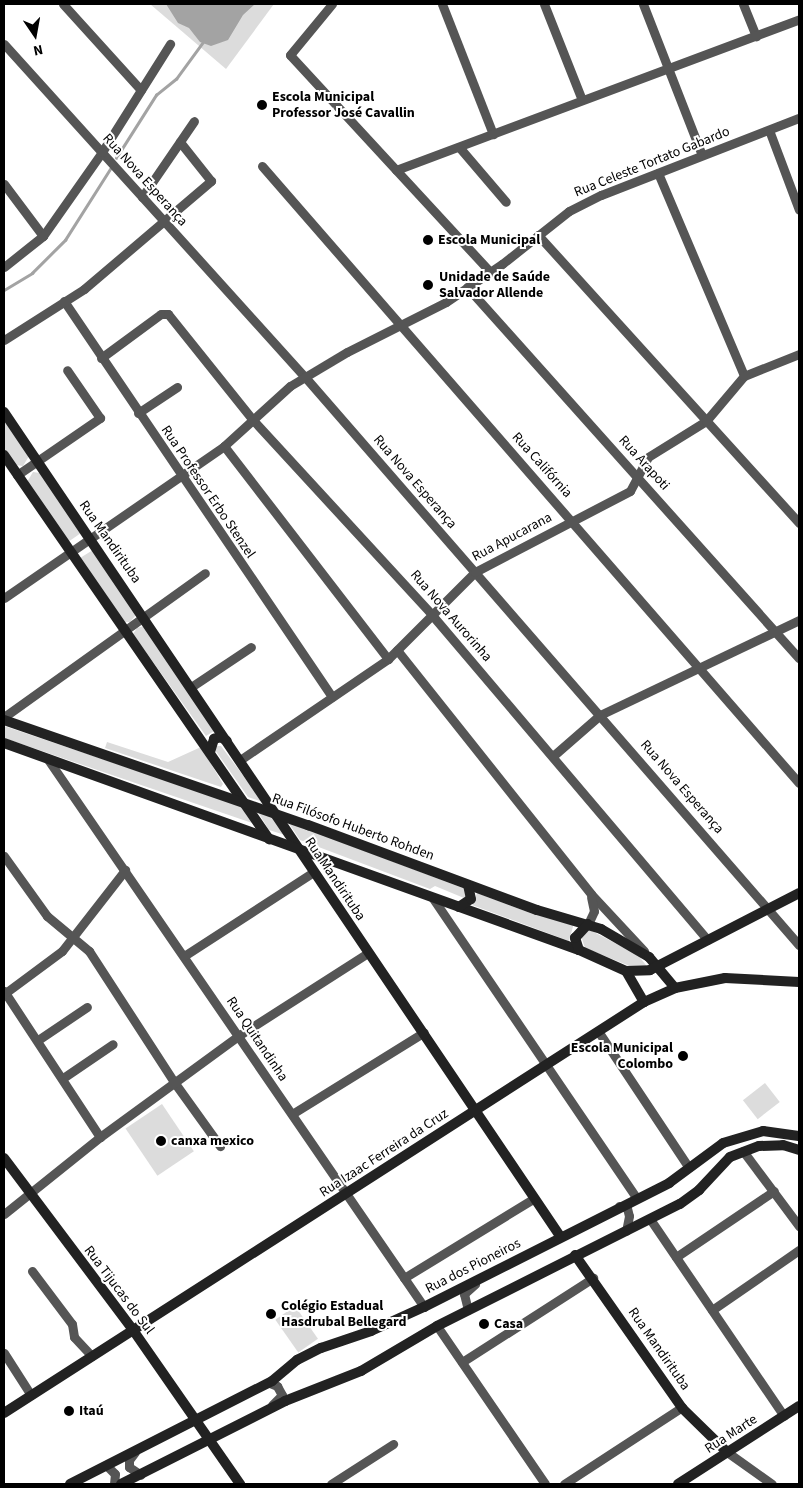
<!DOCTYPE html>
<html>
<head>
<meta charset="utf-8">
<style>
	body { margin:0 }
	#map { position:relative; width:803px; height:1488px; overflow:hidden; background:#fff; font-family:"Source Sans 3",sans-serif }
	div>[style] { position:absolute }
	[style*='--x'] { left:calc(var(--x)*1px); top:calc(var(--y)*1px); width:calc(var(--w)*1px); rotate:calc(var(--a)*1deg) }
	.green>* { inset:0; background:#dcdcdc; transform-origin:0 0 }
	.water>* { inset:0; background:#a3a3a3 }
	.stream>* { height:2.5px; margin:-1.25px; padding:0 1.25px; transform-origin:1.25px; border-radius:1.25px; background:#a3a3a3 }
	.street>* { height:9px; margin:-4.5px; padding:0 4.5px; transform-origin:4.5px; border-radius:4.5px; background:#555 }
	.secondary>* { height:10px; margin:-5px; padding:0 5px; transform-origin:5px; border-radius:5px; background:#222 }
	.dots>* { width:14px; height:14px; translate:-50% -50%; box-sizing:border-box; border:2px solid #fff; border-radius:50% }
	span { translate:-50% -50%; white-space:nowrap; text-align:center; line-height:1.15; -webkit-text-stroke:4px #fff; paint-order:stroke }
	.poi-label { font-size:14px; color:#000; font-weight:700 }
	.left { translate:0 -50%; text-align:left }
	.right { translate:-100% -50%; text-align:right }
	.street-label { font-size:14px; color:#000 }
	.frame { position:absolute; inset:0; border:5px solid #000; pointer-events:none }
	.north { position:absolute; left:10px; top:10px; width:50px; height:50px; -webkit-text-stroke:4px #fff; paint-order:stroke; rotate:168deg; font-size:14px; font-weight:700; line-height:20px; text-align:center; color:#000 }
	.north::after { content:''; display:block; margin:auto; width:18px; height:22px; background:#000; clip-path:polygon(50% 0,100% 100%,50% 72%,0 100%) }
</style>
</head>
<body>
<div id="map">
	<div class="green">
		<i style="clip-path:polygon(150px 4px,274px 4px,226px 69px)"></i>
		<i style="clip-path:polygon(4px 419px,29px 456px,23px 466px,15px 465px,4px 449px)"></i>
		<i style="clip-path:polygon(33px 472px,40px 473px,81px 533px,68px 542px,27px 482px)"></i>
		<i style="clip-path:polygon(93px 550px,136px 615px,130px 622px,125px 622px,80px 558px)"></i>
		<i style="clip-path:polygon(144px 626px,214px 731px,206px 736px,133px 634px,137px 628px)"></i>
		<i style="clip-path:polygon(4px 726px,245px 807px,255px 824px,4px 738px)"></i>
		<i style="clip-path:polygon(107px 742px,168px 762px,201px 747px,223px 784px,221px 787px,105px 748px)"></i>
		<i style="clip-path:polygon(217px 746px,221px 746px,263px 802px,248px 797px,215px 750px)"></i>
		<i style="clip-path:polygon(258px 812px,274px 818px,285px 835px,269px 830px)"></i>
		<i style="clip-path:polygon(288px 822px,468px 890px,469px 894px,464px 898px,435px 886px,430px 889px,300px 840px)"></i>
		<i style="clip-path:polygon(477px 893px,533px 914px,574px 923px,569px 941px,472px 905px)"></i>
		<i style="clip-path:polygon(590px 930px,638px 955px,649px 969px,642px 971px,585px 948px,581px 936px)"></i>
		<i style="left:765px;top:1083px;width:24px;height:28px;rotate:52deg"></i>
		<i style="left:162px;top:1104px;width:57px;height:44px;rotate:56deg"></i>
		<i style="left:295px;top:1306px;width:40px;height:24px;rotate:55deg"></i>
	</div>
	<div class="water">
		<i style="clip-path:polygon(166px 4px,255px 4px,243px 15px,228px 40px,211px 46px,200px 42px,189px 28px,178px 23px)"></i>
	</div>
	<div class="stream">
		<i style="--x:116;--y:158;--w:75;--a:-57.6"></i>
		<i style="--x:156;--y:95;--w:26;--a:-39"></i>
		<i style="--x:176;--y:79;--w:46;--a:-53.9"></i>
		<i style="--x:4;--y:290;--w:33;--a:-31"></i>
		<i style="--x:32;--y:273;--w:47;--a:-45"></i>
		<i style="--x:65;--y:240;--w:84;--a:-57.6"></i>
	</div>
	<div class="street">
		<i style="--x:63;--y:4;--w:116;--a:47.8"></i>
		<i style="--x:332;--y:4;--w:66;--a:129.5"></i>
		<i style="--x:290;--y:55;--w:295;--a:47.3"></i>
		<i style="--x:442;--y:4;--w:140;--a:68.6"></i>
		<i style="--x:544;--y:4;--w:103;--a:68.4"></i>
		<i style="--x:643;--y:4;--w:162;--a:68.7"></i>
		<i style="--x:743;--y:4;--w:35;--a:68"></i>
		<i style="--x:4;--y:44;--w:449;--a:47.9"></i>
		<i style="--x:305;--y:377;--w:753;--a:48.99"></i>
		<i style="--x:769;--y:130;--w:85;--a:69.4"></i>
		<i style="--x:459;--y:147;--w:72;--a:49.5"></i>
		<i style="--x:262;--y:166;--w:818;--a:48.97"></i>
		<i style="--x:396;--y:170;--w:430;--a:-20.5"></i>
		<i style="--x:658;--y:173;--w:220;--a:67"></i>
		<i style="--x:4;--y:184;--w:65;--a:53.1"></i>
		<i style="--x:142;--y:197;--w:92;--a:-55.6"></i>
		<i style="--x:538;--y:235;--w:389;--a:47.8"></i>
		<i style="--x:4;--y:267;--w:50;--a:-38.5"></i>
		<i style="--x:43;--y:236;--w:103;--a:-54.9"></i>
		<i style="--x:102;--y:152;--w:128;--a:-57.8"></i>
		<i style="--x:467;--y:287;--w:498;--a:48.2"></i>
		<i style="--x:64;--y:301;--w:478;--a:55.9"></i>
		<i style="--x:4;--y:340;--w:95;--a:-32.5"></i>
		<i style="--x:84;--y:289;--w:167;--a:-40.4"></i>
		<i style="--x:211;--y:181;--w:50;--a:-128.5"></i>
		<i style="--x:101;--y:358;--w:74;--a:-36.3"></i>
		<i style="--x:161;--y:314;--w:7;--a:0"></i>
		<i style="--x:168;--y:314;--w:136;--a:51.3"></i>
		<i style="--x:253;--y:420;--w:265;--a:47.4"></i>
		<i style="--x:432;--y:615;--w:426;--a:49.7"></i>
		<i style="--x:138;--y:413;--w:47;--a:-33.7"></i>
		<i style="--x:224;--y:446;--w:269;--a:52.4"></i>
		<i style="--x:17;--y:475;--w:101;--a:-34.5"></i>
		<i style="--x:100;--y:418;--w:58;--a:-124.5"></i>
		<i style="--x:4;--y:598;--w:267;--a:-34.6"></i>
		<i style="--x:224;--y:446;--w:89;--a:-42.3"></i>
		<i style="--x:290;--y:386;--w:66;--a:-30.8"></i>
		<i style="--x:347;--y:352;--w:111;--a:-26.8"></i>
		<i style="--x:446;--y:302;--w:68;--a:-34.2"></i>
		<i style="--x:502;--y:264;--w:85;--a:-38.3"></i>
		<i style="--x:569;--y:211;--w:36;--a:-27"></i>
		<i style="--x:601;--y:195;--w:212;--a:-21.3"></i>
		<i style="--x:397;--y:650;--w:312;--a:51.5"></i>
		<i style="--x:591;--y:894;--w:78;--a:47.1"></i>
		<i style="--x:191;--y:687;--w:72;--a:-33.7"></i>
		<i style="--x:4;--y:717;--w:247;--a:-35.6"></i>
		<i style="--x:553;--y:756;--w:62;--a:-41.1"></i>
		<i style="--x:600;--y:715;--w:221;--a:-25.5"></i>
		<i style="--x:47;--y:758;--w:666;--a:55.52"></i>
		<i style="--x:240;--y:760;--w:179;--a:-34.3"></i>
		<i style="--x:388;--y:659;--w:123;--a:-45"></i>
		<i style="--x:475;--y:572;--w:175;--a:-27.6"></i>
		<i style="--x:630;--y:491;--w:38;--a:-62"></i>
		<i style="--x:648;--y:457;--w:68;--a:-31.8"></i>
		<i style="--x:706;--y:421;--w:59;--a:-49.8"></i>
		<i style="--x:744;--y:376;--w:59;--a:-21.8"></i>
		<i style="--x:4;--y:856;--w:74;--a:54.4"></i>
		<i style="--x:47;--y:916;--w:55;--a:39.8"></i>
		<i style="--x:89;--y:951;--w:156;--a:57"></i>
		<i style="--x:174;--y:1082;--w:79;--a:54.3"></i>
		<i style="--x:432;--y:897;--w:363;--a:55.8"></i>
		<i style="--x:588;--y:924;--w:14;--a:-65"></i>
		<i style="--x:594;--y:911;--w:14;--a:-102"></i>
		<i style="--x:184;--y:956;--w:153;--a:-33"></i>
		<i style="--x:4;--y:991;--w:175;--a:56.7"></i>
		<i style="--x:4;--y:994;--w:72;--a:-36.6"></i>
		<i style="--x:62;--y:951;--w:103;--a:-52.1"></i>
		<i style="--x:598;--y:1031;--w:164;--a:56.4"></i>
		<i style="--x:38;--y:1040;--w:59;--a:-34"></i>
		<i style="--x:63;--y:1078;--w:60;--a:-34.2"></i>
		<i style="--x:292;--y:1114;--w:155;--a:-31.8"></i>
		<i style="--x:743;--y:1151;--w:94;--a:53.3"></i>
		<i style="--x:619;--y:1206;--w:8;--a:14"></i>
		<i style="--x:627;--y:1208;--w:8;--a:76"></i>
		<i style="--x:629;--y:1216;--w:15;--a:101"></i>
		<i style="--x:4;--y:1214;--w:123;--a:-38.7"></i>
		<i style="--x:100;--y:1137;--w:171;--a:-36.2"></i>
		<i style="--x:238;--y:1036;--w:154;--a:-32.6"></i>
		<i style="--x:650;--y:1219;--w:238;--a:55.8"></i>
		<i style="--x:676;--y:1257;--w:118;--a:-34"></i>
		<i style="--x:32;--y:1271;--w:66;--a:53"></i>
		<i style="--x:72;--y:1324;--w:13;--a:81"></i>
		<i style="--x:74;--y:1337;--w:26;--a:47"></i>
		<i style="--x:404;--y:1278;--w:151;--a:-31.5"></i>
		<i style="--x:468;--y:1310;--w:16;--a:-104"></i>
		<i style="--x:464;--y:1294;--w:15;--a:-42"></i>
		<i style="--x:712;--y:1310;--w:106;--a:-34.6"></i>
		<i style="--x:437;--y:1326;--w:191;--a:55.6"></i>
		<i style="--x:4;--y:1353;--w:50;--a:57.3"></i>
		<i style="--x:462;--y:1362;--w:156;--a:-32.7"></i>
		<i style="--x:270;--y:1383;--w:8;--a:23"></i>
		<i style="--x:277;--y:1386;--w:10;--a:61"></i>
		<i style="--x:282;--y:1395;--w:14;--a:135"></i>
		<i style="--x:135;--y:1452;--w:10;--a:127"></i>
		<i style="--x:129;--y:1460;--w:7;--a:90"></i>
		<i style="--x:129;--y:1467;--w:14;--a:34"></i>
		<i style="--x:727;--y:1452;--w:55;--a:35.4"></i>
		<i style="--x:107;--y:1466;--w:11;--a:45"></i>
		<i style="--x:115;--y:1474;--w:10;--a:96"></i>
		<i style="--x:331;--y:1484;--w:74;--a:-32.8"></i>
		<i style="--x:564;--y:1484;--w:141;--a:-33.1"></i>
	</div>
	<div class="secondary">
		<i style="--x:4;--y:412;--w:994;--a:55.99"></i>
		<i style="--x:4;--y:455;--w:467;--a:55.4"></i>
		<i style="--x:4;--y:720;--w:322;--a:19.1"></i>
		<i style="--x:308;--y:825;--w:244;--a:20.4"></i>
		<i style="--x:537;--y:910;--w:67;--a:16.5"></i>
		<i style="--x:601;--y:929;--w:56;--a:30.3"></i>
		<i style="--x:649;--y:957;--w:40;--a:50"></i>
		<i style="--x:4;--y:743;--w:611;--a:19.8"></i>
		<i style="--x:579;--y:950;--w:51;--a:24.1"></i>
		<i style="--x:626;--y:971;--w:36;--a:60"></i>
		<i style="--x:210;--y:752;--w:14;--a:-73"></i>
		<i style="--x:214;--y:739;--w:7;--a:-16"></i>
		<i style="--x:221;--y:737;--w:7;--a:34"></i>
		<i style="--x:459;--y:907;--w:14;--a:-34"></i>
		<i style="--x:471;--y:899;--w:14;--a:-102"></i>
		<i style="--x:579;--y:950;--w:13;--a:-108"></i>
		<i style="--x:575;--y:938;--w:19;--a:-47"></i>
		<i style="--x:626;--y:971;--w:24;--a:-2"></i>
		<i style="--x:650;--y:970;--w:168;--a:-27.3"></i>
		<i style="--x:4;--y:1158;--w:215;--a:53.1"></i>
		<i style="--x:133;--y:1330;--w:188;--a:55.2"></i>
		<i style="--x:575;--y:1255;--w:188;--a:55"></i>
		<i style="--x:683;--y:1409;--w:62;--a:44.3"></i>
		<i style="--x:4;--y:1413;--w:761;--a:-32.71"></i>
		<i style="--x:644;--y:1002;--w:34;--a:-24"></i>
		<i style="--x:675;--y:988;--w:51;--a:-11.3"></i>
		<i style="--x:725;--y:978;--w:74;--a:3.1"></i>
		<i style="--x:70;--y:1484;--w:227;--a:-27"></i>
		<i style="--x:272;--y:1381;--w:33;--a:-40"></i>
		<i style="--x:297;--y:1360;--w:27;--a:-27"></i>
		<i style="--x:321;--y:1348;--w:53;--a:-18.8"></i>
		<i style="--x:371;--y:1331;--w:58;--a:-24.4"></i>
		<i style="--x:424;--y:1307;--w:275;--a:-26.8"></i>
		<i style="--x:669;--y:1183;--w:67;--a:-36.5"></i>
		<i style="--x:723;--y:1143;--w:42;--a:-16.7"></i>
		<i style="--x:763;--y:1131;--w:36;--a:8"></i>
		<i style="--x:121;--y:1484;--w:184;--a:-26.8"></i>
		<i style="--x:285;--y:1401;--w:82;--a:-21.5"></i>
		<i style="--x:361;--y:1371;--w:88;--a:-30.6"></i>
		<i style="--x:437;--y:1326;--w:272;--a:-26.7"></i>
		<i style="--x:680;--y:1204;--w:24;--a:-36"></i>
		<i style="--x:699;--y:1190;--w:45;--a:-46.8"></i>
		<i style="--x:730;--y:1157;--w:31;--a:-21"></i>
		<i style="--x:759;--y:1146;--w:24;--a:-2"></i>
		<i style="--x:783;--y:1145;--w:17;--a:17"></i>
		<i style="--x:678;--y:1484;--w:144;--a:-32.8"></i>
	</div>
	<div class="dots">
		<i style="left:262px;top:105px;background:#000"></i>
		<i style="left:428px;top:240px;background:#000"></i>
		<i style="left:428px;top:285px;background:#000"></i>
		<i style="left:683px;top:1056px;background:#000"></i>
		<i style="left:161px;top:1141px;background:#000"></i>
		<i style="left:271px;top:1314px;background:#000"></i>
		<i style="left:484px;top:1324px;background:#000"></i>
		<i style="left:69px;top:1411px;background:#000"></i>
	</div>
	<div class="poi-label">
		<span class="left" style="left:272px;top:105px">Escola Municipal<br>Professor José Cavallin</span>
		<span class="left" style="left:438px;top:240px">Escola Municipal</span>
		<span class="left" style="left:439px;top:285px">Unidade de Saúde<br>Salvador Allende</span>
		<span class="right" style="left:673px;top:1056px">Escola Municipal<br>Colombo</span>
		<span class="left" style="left:171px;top:1141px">canxa mexico</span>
		<span class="left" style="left:281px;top:1314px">Colégio Estadual<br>Hasdrubal Bellegard</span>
		<span class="left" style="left:494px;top:1324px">Casa</span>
		<span class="left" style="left:79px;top:1411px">Itaú</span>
	</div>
	<div class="street-label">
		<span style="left:652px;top:162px;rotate:-22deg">Rua Celeste Tortato Gabardo</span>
		<span style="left:145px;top:180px;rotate:48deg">Rua Nova Esperança</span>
		<span style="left:644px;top:463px;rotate:48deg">Rua Arapoti</span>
		<span style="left:542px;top:465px;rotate:48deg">Rua Califórnia</span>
		<span style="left:415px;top:482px;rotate:49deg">Rua Nova Esperança</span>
		<span style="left:208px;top:492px;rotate:56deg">Rua Professor Erbo Stenzel</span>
		<span style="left:512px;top:537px;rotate:-28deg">Rua Apucarana</span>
		<span style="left:110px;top:542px;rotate:55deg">Rua Mandirituba</span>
		<span style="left:451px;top:616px;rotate:49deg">Rua Nova Aurorinha</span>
		<span style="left:682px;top:787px;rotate:49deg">Rua Nova Esperança</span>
		<span style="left:353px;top:827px;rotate:20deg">Rua Filósofo Huberto Rohden</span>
		<span style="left:335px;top:879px;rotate:56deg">Rua Mandirituba</span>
		<span style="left:257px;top:1039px;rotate:56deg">Rua Quitandinha</span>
		<span style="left:384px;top:1153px;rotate:-33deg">Rua Izaac Ferreira da Cruz</span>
		<span style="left:473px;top:1266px;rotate:-27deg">Rua dos Pioneiros</span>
		<span style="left:119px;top:1290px;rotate:53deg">Rua Tijucas do Sul</span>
		<span style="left:659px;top:1349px;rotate:55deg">Rua Mandirituba</span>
		<span style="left:731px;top:1434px;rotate:-33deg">Rua Marte</span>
	</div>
	<div class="frame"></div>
	<div class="north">N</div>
</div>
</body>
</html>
